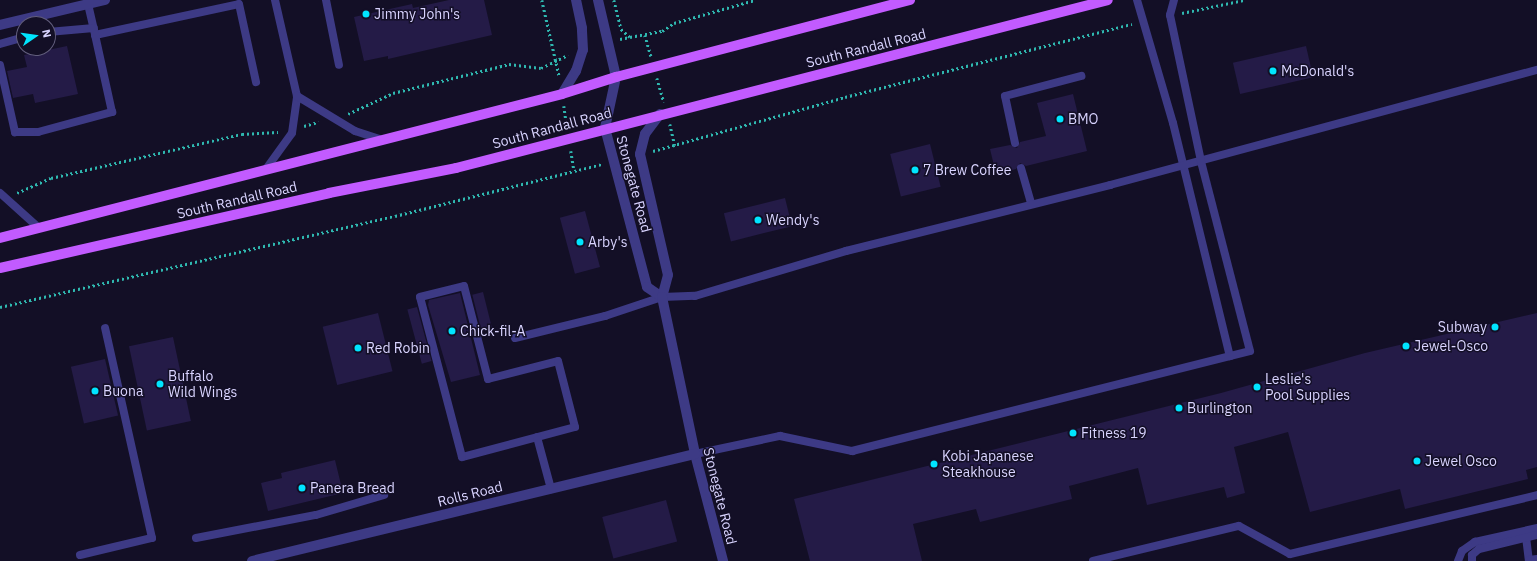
<!DOCTYPE html>
<html>
<head>
<meta charset="utf-8">
<style>
	body { margin:0 }
	#map { position:relative; width:1537px; height:561px; overflow:hidden; background:#130f26; font-family:"IBM Plex Sans",sans-serif }
	div>[style] { position:absolute }
	[style*='--x'] { left:calc(var(--x)*1px); top:calc(var(--y)*1px); width:calc(var(--w)*1px); rotate:calc(var(--a)*1deg) }
	.building>* { inset:0; background:#241b47; transform-origin:0 0 }
	.path>* { height:2.5px; margin-top:-1.25px; transform-origin:0; background:repeating-linear-gradient(90deg,#2fb8b0 0 2px,transparent 0 5px) }
	.service>* { height:8px; margin:-4px; padding:0 4px; transform-origin:4px; border-radius:4px; background:#3d3a85 }
	.minor>* { height:10px; margin:-5px; padding:0 5px; transform-origin:5px; border-radius:5px; background:#3d3a85 }
	.primary>* { height:10px; margin:-5px; padding:0 5px; transform-origin:5px; border-radius:5px; background:#c25bff }
	.dots>* { width:11px; height:11px; translate:-50% -50%; box-sizing:border-box; border:2px solid #130f26; border-radius:50% }
	span { translate:-50% -50%; white-space:nowrap; text-align:center; line-height:1.15; -webkit-text-stroke:3px #130f26; paint-order:stroke }
	.poi-label { font-size:14px; color:#d9d4ff }
	.left { translate:0 -50%; text-align:left }
	.right { translate:-100% -50%; text-align:right }
	.street-label { font-size:14px; color:#d9d4ff }
	.north { position:absolute; left:16px; top:16px; width:40px; height:40px; box-sizing:border-box; background:#130f26; border:1px solid #625e7d; border-radius:50%; rotate:77deg; font-size:11px; font-weight:700; line-height:16px; text-align:center; color:#d9d4ff }
	.north::after { content:''; display:block; margin:auto; width:14px; height:18px; background:#00e5ff; clip-path:polygon(50% 0,100% 100%,50% 72%,0 100%) }
</style>
</head>
<body>
<div id="map">
	<div class="building">
		<i style="clip-path:polygon(449px 0,484px 0,492px 35px,388px 59px,388px 56px,364px 61px,354px 17px,412px 4px,413px 8px)"></i>
		<i style="clip-path:polygon(67px 46px,78px 94px,35px 103px,33px 94px,13px 98px,7px 71px,27px 67px,24px 55px)"></i>
		<i style="left:1306px;top:46px;width:32px;height:75px;rotate:77deg"></i>
		<i style="clip-path:polygon(1073px 94px,1087px 151px,1026px 166px,1020px 163px,1016px 169px,996px 174px,990px 149px,1010px 145px,1017px 148px,1020px 142px,1046px 136px,1037px 103px)"></i>
		<i style="left:930px;top:144px;width:44px;height:41px;rotate:76deg"></i>
		<i style="left:785px;top:198px;width:29px;height:63px;rotate:76deg"></i>
		<i style="left:585px;top:211px;width:58px;height:26px;rotate:75deg"></i>
		<i style="left:483px;top:292px;width:38px;height:11px;rotate:76deg"></i>
		<i style="clip-path:polygon(460px 293px,480px 375px,451px 382px,428px 305px,429px 300px)"></i>
		<i style="left:417px;top:307px;width:56px;height:10px;rotate:75deg"></i>
		<i style="left:378px;top:313px;width:60px;height:57px;rotate:76deg"></i>
		<i style="clip-path:polygon(1537px 313px,1537px 467px,1526px 470px,1528px 479px,1405px 509px,1400px 489px,1310px 512px,1288px 432px,1234px 447px,1245px 493px,1227px 498px,1224px 487px,1147px 505px,1138px 468px,1069px 486px,1072px 499px,980px 522px,976px 509px,913px 524px,922px 561px,810px 561px,794px 499px,1221px 393px,1365px 353px)"></i>
		<i style="left:173px;top:337px;width:86px;height:45px;rotate:78deg"></i>
		<i style="left:105px;top:359px;width:58px;height:35px;rotate:77deg"></i>
		<i style="clip-path:polygon(335px 460px,343px 493px,268px 511px,261px 483px,282px 478px,281px 473px)"></i>
		<i style="left:666px;top:500px;width:43px;height:66px;rotate:75deg"></i>
	</div>
	<div class="path">
		<i style="--x:542;--y:0;--w:77;--a:77.2"></i>
		<i style="--x:614;--y:0;--w:30;--a:76"></i>
		<i style="--x:621;--y:29;--w:12;--a:42"></i>
		<i style="--x:630;--y:37;--w:33;--a:-11"></i>
		<i style="--x:662;--y:31;--w:14;--a:-34"></i>
		<i style="--x:674;--y:23;--w:84;--a:-15.9"></i>
		<i style="--x:1182;--y:13;--w:63;--a:-11.8"></i>
		<i style="--x:645;--y:35;--w:22;--a:74"></i>
		<i style="--x:620;--y:39;--w:10;--a:-11"></i>
		<i style="--x:657;--y:78;--w:25;--a:74"></i>
		<i style="--x:564;--y:106;--w:21;--a:82"></i>
		<i style="--x:348;--y:114;--w:50;--a:-25"></i>
		<i style="--x:393;--y:93;--w:120;--a:-14"></i>
		<i style="--x:509;--y:64;--w:32;--a:7"></i>
		<i style="--x:541;--y:68;--w:30;--a:-26"></i>
		<i style="--x:670;--y:124;--w:22;--a:77"></i>
		<i style="--x:304;--y:126;--w:15;--a:-16"></i>
		<i style="--x:571;--y:151;--w:20;--a:81"></i>
		<i style="--x:653;--y:151;--w:199;--a:-15.7"></i>
		<i style="--x:845;--y:97;--w:296;--a:-14.3"></i>
		<i style="--x:17;--y:193;--w:37;--a:-24"></i>
		<i style="--x:51;--y:178;--w:196;--a:-13"></i>
		<i style="--x:242;--y:134;--w:36;--a:-3"></i>
		<i style="--x:0;--y:307;--w:405;--a:-13"></i>
		<i style="--x:395;--y:216;--w:213;--a:-14.1"></i>
	</div>
	<div class="service">
		<i style="--x:275;--y:0;--w:98;--a:77.1"></i>
		<i style="--x:326;--y:0;--w:66;--a:78.7"></i>
		<i style="--x:1137;--y:0;--w:128;--a:73.7"></i>
		<i style="--x:1173;--y:123;--w:240;--a:76.3"></i>
		<i style="--x:88;--y:4;--w:32;--a:77"></i>
		<i style="--x:95;--y:35;--w:147;--a:-12.1"></i>
		<i style="--x:239;--y:4;--w:80;--a:77.7"></i>
		<i style="--x:48;--y:32;--w:46;--a:-5"></i>
		<i style="--x:0;--y:44;--w:25;--a:-16"></i>
		<i style="--x:0;--y:65;--w:69;--a:77.4"></i>
		<i style="--x:15;--y:132;--w:23;--a:0"></i>
		<i style="--x:38;--y:132;--w:77;--a:-15.1"></i>
		<i style="--x:112;--y:112;--w:79;--a:-102.4"></i>
		<i style="--x:1015;--y:143;--w:48;--a:-102"></i>
		<i style="--x:1005;--y:96;--w:79;--a:-14.7"></i>
		<i style="--x:1021;--y:168;--w:37;--a:74"></i>
		<i style="--x:266;--y:169;--w:44;--a:-54.2"></i>
		<i style="--x:292;--y:133;--w:37;--a:-82"></i>
		<i style="--x:297;--y:96;--w:68;--a:31.1"></i>
		<i style="--x:355;--y:131;--w:25;--a:18"></i>
		<i style="--x:0;--y:193;--w:52;--a:41.9"></i>
		<i style="--x:464;--y:286;--w:96;--a:75.5"></i>
		<i style="--x:488;--y:379;--w:72;--a:-14.4"></i>
		<i style="--x:558;--y:361;--w:68;--a:75.6"></i>
		<i style="--x:575;--y:427;--w:117;--a:165.1"></i>
		<i style="--x:462;--y:457;--w:165;--a:-104.7"></i>
		<i style="--x:420;--y:297;--w:45;--a:-14"></i>
		<i style="--x:515;--y:338;--w:93;--a:-13.7"></i>
		<i style="--x:605;--y:316;--w:60;--a:-18.4"></i>
		<i style="--x:662;--y:297;--w:33;--a:-2"></i>
		<i style="--x:695;--y:296;--w:158;--a:-16.6"></i>
		<i style="--x:846;--y:251;--w:272;--a:-14"></i>
		<i style="--x:1110;--y:185;--w:442;--a:-15.1"></i>
		<i style="--x:537;--y:437;--w:54;--a:74.9"></i>
		<i style="--x:695;--y:454;--w:87;--a:-12"></i>
		<i style="--x:780;--y:436;--w:74;--a:11.8"></i>
		<i style="--x:852;--y:451;--w:410;--a:-14.1"></i>
		<i style="--x:1250;--y:351;--w:196;--a:-104.5"></i>
		<i style="--x:1201;--y:161;--w:149;--a:-102"></i>
		<i style="--x:1170;--y:15;--w:16;--a:-75"></i>
		<i style="--x:1526;--y:537;--w:24;--a:83"></i>
		<i style="--x:196;--y:538;--w:122;--a:-10.9"></i>
		<i style="--x:316;--y:515;--w:71;--a:-16.4"></i>
		<i style="--x:80;--y:555;--w:74;--a:-13.3"></i>
		<i style="--x:152;--y:538;--w:215;--a:-102.6"></i>
		<i style="--x:1529;--y:560;--w:8;--a:-7"></i>
		<i style="--x:1093;--y:561;--w:150;--a:-13.5"></i>
		<i style="--x:1239;--y:526;--w:58;--a:28.8"></i>
		<i style="--x:1290;--y:554;--w:254;--a:-13.4"></i>
		<i style="--x:1458;--y:561;--w:11;--a:-68"></i>
		<i style="--x:1462;--y:551;--w:16;--a:-35"></i>
		<i style="--x:1475;--y:542;--w:64;--a:-12.7"></i>
		<i style="--x:1472;--y:561;--w:6;--a:-90"></i>
		<i style="--x:1472;--y:555;--w:9;--a:-41"></i>
		<i style="--x:1479;--y:549;--w:60;--a:-13.6"></i>
	</div>
	<div class="minor">
		<i style="--x:598;--y:0;--w:79;--a:76.8"></i>
		<i style="--x:616;--y:77;--w:52;--a:102.2"></i>
		<i style="--x:605;--y:128;--w:164;--a:75.2"></i>
		<i style="--x:647;--y:287;--w:18;--a:34"></i>
		<i style="--x:0;--y:25;--w:108;--a:-13.4"></i>
		<i style="--x:562;--y:94;--w:27;--a:-59"></i>
		<i style="--x:576;--y:71;--w:22;--a:-72"></i>
		<i style="--x:583;--y:50;--w:22;--a:-93"></i>
		<i style="--x:582;--y:28;--w:29;--a:-102"></i>
		<i style="--x:660;--y:114;--w:25;--a:127"></i>
		<i style="--x:645;--y:134;--w:21;--a:104"></i>
		<i style="--x:640;--y:154;--w:124;--a:77"></i>
		<i style="--x:668;--y:275;--w:23;--a:105"></i>
		<i style="--x:662;--y:297;--w:160;--a:78.1"></i>
		<i style="--x:695;--y:454;--w:111;--a:75.3"></i>
		<i style="--x:252;--y:561;--w:456;--a:-13.6"></i>
	</div>
	<div class="primary">
		<i style="--x:0;--y:238;--w:580;--a:-14.37"></i>
		<i style="--x:562;--y:94;--w:57;--a:-17.5"></i>
		<i style="--x:616;--y:77;--w:304;--a:-14.7"></i>
		<i style="--x:0;--y:268;--w:337;--a:-12.8"></i>
		<i style="--x:329;--y:193;--w:129;--a:-11.1"></i>
		<i style="--x:456;--y:168;--w:673;--a:-14.45"></i>
	</div>
	<div class="dots">
		<i style="left:366px;top:14px;background:#00e5ff"></i>
		<i style="left:1273px;top:71px;background:#00e5ff"></i>
		<i style="left:1060px;top:119px;background:#00e5ff"></i>
		<i style="left:915px;top:170px;background:#00e5ff"></i>
		<i style="left:758px;top:220px;background:#00e5ff"></i>
		<i style="left:580px;top:242px;background:#00e5ff"></i>
		<i style="left:1495px;top:327px;background:#00e5ff"></i>
		<i style="left:452px;top:331px;background:#00e5ff"></i>
		<i style="left:1406px;top:346px;background:#00e5ff"></i>
		<i style="left:358px;top:348px;background:#00e5ff"></i>
		<i style="left:160px;top:384px;background:#00e5ff"></i>
		<i style="left:1257px;top:387px;background:#00e5ff"></i>
		<i style="left:95px;top:391px;background:#00e5ff"></i>
		<i style="left:1179px;top:408px;background:#00e5ff"></i>
		<i style="left:1073px;top:433px;background:#00e5ff"></i>
		<i style="left:1417px;top:461px;background:#00e5ff"></i>
		<i style="left:934px;top:464px;background:#00e5ff"></i>
		<i style="left:302px;top:488px;background:#00e5ff"></i>
	</div>
	<div class="poi-label">
		<span class="left" style="left:374px;top:14px">Jimmy John's</span>
		<span class="left" style="left:1281px;top:71px">McDonald's</span>
		<span class="left" style="left:1068px;top:119px">BMO</span>
		<span class="left" style="left:923px;top:170px">7 Brew Coffee</span>
		<span class="left" style="left:766px;top:220px">Wendy's</span>
		<span class="left" style="left:588px;top:242px">Arby's</span>
		<span class="right" style="left:1487px;top:327px">Subway</span>
		<span class="left" style="left:460px;top:331px">Chick-fil-A</span>
		<span class="left" style="left:1414px;top:346px">Jewel-Osco</span>
		<span class="left" style="left:366px;top:348px">Red Robin</span>
		<span class="left" style="left:168px;top:384px">Buffalo<br>Wild Wings</span>
		<span class="left" style="left:1265px;top:387px">Leslie's<br>Pool Supplies</span>
		<span class="left" style="left:103px;top:391px">Buona</span>
		<span class="left" style="left:1187px;top:408px">Burlington</span>
		<span class="left" style="left:1081px;top:433px">Fitness 19</span>
		<span class="left" style="left:942px;top:464px">Kobi Japanese<br>Steakhouse</span>
		<span class="left" style="left:1425px;top:461px">Jewel Osco</span>
		<span class="left" style="left:310px;top:488px">Panera Bread</span>
	</div>
	<div class="street-label">
		<span style="left:866px;top:48px;rotate:-14deg">South Randall Road</span>
		<span style="left:552px;top:128px;rotate:-15deg">South Randall Road</span>
		<span style="left:634px;top:184px;rotate:75deg">Stonegate Road</span>
		<span style="left:237px;top:200px;rotate:-13deg">South Randall Road</span>
		<span style="left:470px;top:494px;rotate:-14deg">Rolls Road</span>
		<span style="left:720px;top:496px;rotate:76deg">Stonegate Road</span>
	</div>
	<div class="north">N</div>
</div>
</body>
</html>
